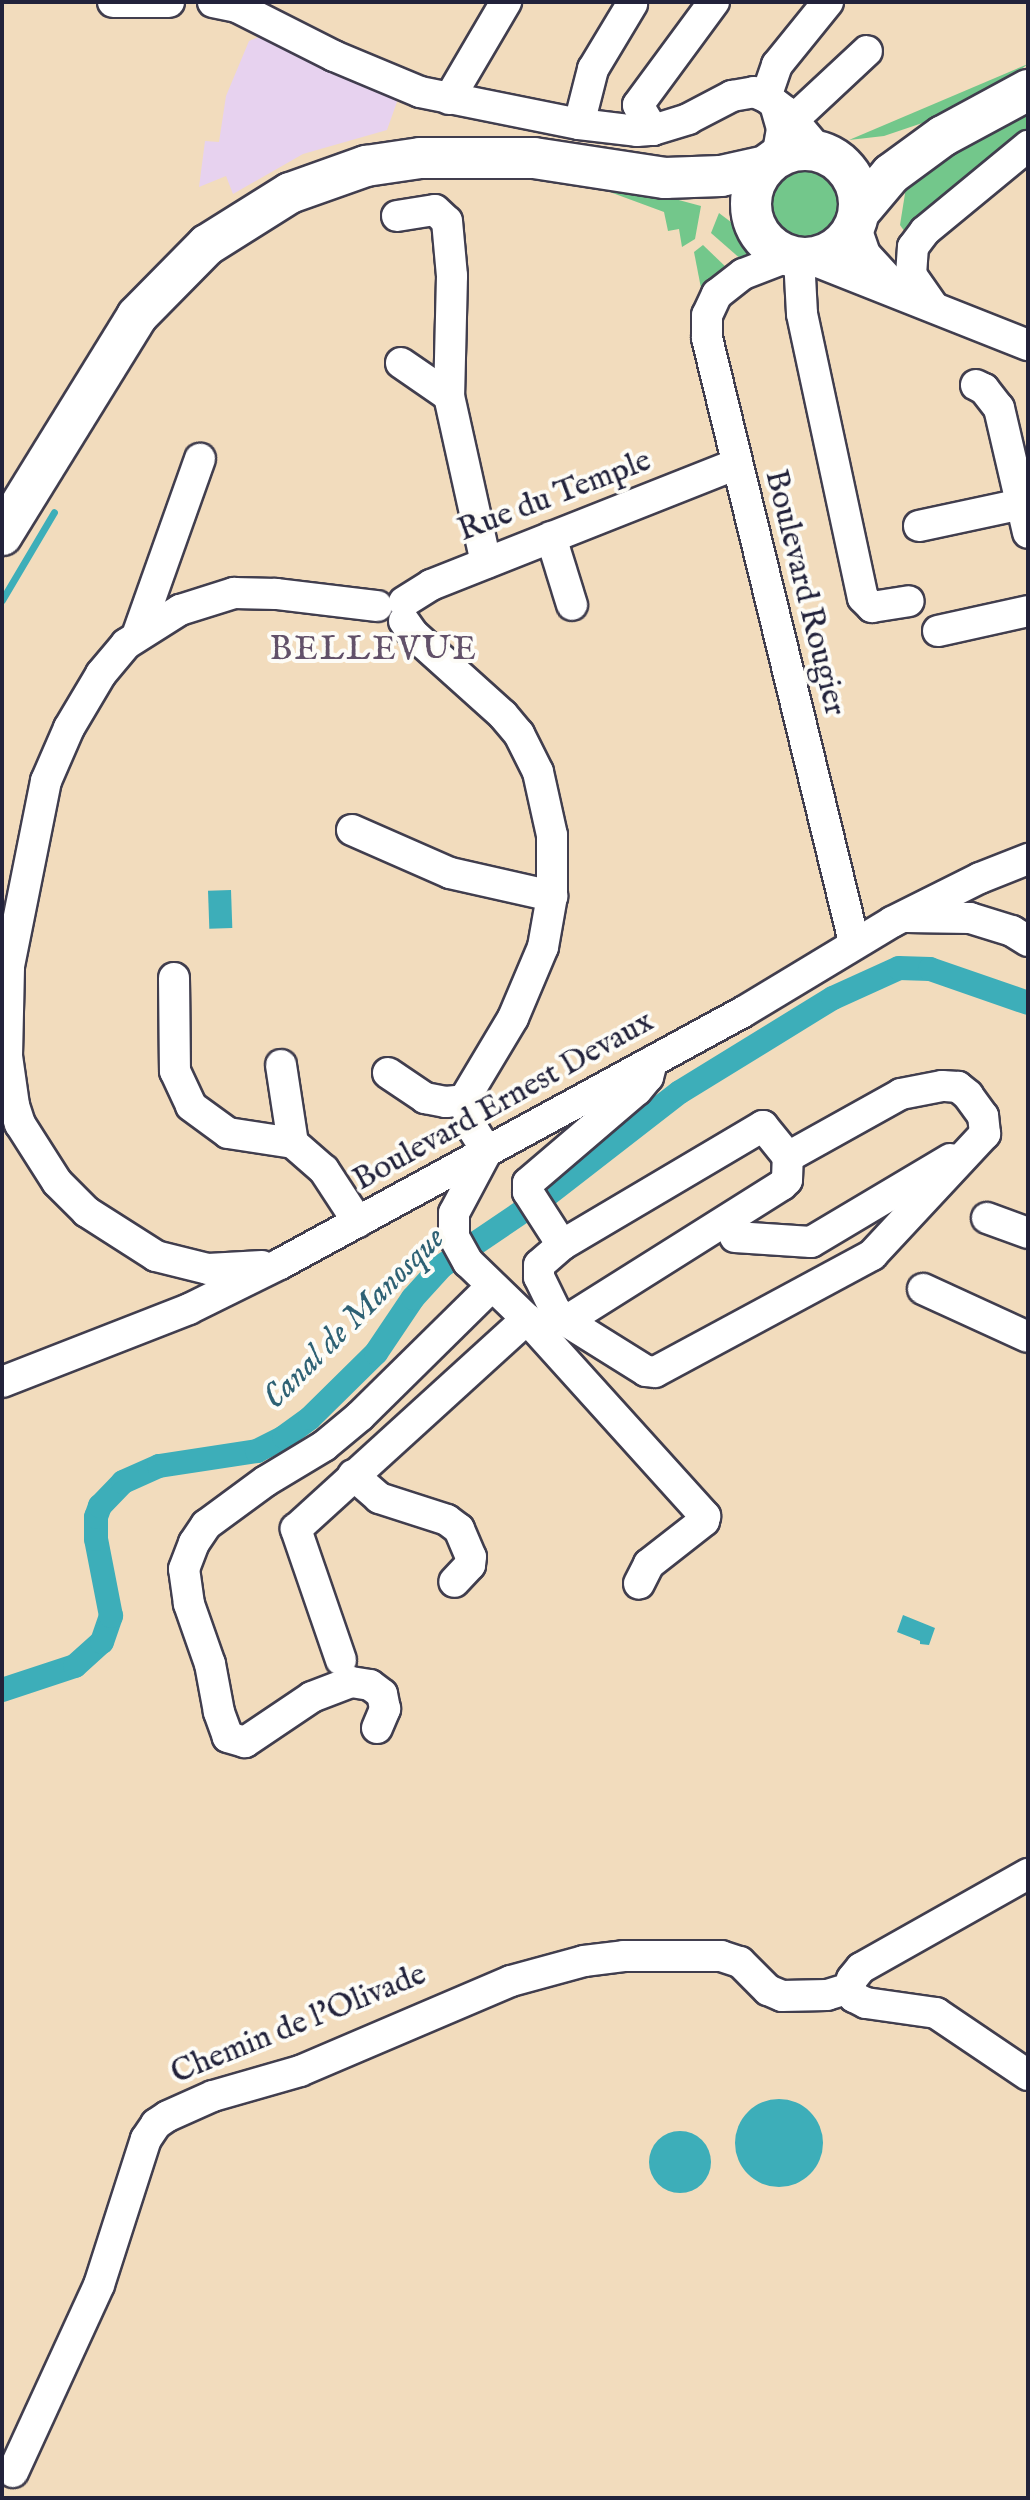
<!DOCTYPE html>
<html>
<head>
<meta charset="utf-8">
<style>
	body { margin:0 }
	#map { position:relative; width:1030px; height:2500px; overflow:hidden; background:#f2dcbd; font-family:"IM FELL English",serif }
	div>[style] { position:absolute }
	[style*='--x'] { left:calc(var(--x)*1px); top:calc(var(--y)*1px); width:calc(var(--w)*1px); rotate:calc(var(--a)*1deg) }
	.built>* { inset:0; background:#e7d2ef }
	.green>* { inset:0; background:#73c78b }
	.round { border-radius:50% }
	.water>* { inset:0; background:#3daeb9; transform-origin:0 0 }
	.stream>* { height:7px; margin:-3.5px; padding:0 3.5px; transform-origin:3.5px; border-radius:3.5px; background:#3daeb9 }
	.canal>* { height:24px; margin:-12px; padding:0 12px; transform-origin:12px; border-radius:12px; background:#3daeb9 }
	.roads { filter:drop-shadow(2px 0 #413e4e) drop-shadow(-2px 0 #413e4e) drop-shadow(0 2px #413e4e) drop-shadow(0 -2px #413e4e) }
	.minor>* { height:30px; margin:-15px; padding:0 15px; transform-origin:15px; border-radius:15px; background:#fff }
	.major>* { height:40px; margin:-20px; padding:0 20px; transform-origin:20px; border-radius:20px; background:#fff }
	.major>.ring { margin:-20px; padding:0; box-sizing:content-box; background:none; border:40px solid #fff; border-radius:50% }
	span { translate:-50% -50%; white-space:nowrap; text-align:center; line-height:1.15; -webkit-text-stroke:8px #fdfcf7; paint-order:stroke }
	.street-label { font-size:32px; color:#22223b }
	.neighbourhood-label { font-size:34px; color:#625169; letter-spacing:2px }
	.water-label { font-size:34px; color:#2e6174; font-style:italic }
	.frame { position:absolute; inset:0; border:4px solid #22223b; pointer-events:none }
</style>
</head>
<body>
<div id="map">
	<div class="built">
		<i style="clip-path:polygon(261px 36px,398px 99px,387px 130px,303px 154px,233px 194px,226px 176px,199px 187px,205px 141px,219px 142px,226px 96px,249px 41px)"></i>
	</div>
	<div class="green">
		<i style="clip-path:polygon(1028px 64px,992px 91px,946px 115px,884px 136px,849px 140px)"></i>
		<i style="clip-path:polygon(1028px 113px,1028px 133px,907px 235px,900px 225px,907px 181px,989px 131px)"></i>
		<i class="round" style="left:772px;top:167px;width:72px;height:72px"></i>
		<i style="clip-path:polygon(580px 181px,649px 192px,701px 206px,695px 239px,682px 247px,679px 229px,668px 231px,664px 212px)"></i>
		<i style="clip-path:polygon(719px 213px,748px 235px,748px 254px,743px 261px,711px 233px)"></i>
		<i style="clip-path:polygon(703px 245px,729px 270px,707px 291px,701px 288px,694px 252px)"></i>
	</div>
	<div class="water">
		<i style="left:231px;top:890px;width:38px;height:23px;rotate:88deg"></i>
		<i style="clip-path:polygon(903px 1615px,935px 1628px,929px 1645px,920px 1644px,920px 1641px,897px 1632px)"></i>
		<i class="round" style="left:735px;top:2099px;width:88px;height:88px"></i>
		<i class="round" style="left:649px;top:2131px;width:62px;height:62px"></i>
	</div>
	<div class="stream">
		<i style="--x:2;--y:600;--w:102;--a:-59.4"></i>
	</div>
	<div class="canal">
		<i style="--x:2;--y:1690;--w:77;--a:-18.2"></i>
		<i style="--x:75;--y:1666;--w:36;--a:-42"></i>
		<i style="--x:102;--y:1642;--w:28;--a:-71"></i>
		<i style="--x:111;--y:1616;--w:78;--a:-101"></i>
		<i style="--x:96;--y:1539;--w:22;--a:-90"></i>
		<i style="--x:96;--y:1517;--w:12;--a:-70"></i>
		<i style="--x:100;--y:1506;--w:33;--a:-46"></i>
		<i style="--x:123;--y:1482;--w:39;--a:-24"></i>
		<i style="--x:159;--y:1466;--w:99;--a:-8.7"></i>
		<i style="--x:257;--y:1451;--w:30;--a:-27"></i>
		<i style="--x:284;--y:1437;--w:32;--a:-36"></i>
		<i style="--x:310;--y:1418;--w:93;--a:-44.6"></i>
		<i style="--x:376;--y:1353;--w:66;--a:-56.1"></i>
		<i style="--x:413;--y:1298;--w:43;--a:-47.8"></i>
		<i style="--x:442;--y:1266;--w:127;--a:-34.1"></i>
		<i style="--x:547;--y:1195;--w:168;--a:-37.8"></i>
		<i style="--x:680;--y:1092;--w:180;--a:-31.6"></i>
		<i style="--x:833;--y:998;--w:72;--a:-24.4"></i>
		<i style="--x:899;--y:968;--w:31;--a:2"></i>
		<i style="--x:930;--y:969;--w:104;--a:19.1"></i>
	</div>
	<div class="roads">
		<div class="minor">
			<i style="--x:113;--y:2;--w:56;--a:0"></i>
			<i style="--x:213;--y:2;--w:25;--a:12"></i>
			<i style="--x:237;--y:7;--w:109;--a:26.8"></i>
			<i style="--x:334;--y:56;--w:93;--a:22.7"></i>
			<i style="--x:420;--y:92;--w:162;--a:11.4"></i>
			<i style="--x:579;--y:124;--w:58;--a:6.9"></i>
			<i style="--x:637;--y:131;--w:16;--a:-4"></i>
			<i style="--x:653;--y:130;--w:37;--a:-17"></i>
			<i style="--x:688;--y:119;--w:50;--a:-27.6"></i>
			<i style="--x:732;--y:96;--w:22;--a:-10"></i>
			<i style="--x:754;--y:92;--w:13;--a:23"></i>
			<i style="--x:766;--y:97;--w:25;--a:37"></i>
			<i style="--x:786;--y:112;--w:51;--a:49.8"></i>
			<i style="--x:766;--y:97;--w:34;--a:-71"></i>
			<i style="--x:777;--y:65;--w:81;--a:-51"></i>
			<i style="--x:449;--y:99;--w:113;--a:-59.6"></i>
			<i style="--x:775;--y:104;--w:26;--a:74"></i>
			<i style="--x:782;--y:129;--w:28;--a:100"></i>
			<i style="--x:793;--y:120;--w:101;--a:-43"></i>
			<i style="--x:579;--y:124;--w:57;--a:-75.7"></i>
			<i style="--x:593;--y:69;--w:76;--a:-59"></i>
			<i style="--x:653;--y:130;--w:29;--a:-121"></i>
			<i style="--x:638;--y:105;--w:128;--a:-53.6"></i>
			<i style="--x:397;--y:216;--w:38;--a:-9"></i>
			<i style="--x:435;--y:210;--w:16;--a:43"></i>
			<i style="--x:447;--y:221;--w:55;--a:84.8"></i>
			<i style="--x:452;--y:276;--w:120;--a:91.4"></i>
			<i style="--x:855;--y:225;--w:31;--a:71"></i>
			<i style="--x:865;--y:254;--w:46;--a:47.6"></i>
			<i style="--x:790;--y:256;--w:50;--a:159"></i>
			<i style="--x:743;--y:274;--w:33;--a:142"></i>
			<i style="--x:717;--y:294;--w:23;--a:115"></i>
			<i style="--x:707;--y:315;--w:23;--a:90"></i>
			<i style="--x:707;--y:338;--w:622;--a:76.32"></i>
			<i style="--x:799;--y:258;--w:56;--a:86.9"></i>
			<i style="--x:802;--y:314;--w:290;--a:77.9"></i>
			<i style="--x:863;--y:598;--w:13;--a:45"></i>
			<i style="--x:872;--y:607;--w:37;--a:-9"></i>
			<i style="--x:808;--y:258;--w:237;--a:21.6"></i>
			<i style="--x:933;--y:306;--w:38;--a:-125"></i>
			<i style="--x:911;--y:275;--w:28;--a:-86"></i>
			<i style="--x:913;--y:247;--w:20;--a:-53"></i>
			<i style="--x:925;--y:231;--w:134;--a:-39.5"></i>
			<i style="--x:401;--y:363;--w:58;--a:34.5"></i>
			<i style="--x:449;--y:396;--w:171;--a:77.5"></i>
			<i style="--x:976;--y:385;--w:9;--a:27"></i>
			<i style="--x:984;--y:389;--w:24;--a:52"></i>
			<i style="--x:999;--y:408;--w:128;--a:76.9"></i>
			<i style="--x:919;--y:526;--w:105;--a:-12.1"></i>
			<i style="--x:551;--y:537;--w:71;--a:72.8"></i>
			<i style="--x:404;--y:602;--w:32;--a:-32"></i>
			<i style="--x:431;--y:585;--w:328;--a:-21.6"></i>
			<i style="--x:404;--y:621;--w:16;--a:55"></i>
			<i style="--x:413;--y:634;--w:121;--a:42"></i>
			<i style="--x:503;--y:715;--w:25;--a:50"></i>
			<i style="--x:519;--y:734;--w:42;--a:63.4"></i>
			<i style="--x:538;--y:772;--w:65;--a:77.5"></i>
			<i style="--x:552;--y:835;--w:61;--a:90"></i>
			<i style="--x:552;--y:896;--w:52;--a:100"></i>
			<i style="--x:543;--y:947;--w:77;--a:112.9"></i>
			<i style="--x:513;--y:1018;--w:96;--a:120.9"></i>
			<i style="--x:464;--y:1100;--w:30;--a:73"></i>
			<i style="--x:473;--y:1129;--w:26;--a:58"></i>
			<i style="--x:487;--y:1151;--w:70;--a:118"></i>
			<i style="--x:454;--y:1213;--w:24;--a:90"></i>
			<i style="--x:454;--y:1237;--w:29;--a:61"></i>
			<i style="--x:468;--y:1262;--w:82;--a:44"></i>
			<i style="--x:527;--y:1319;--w:266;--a:47.9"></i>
			<i style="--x:705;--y:1516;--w:5;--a:101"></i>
			<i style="--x:704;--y:1521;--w:70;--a:142"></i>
			<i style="--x:649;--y:1564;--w:22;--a:117"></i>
			<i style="--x:938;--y:631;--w:92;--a:-12.5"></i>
			<i style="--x:138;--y:633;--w:185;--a:-70.4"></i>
			<i style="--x:352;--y:830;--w:107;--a:23.7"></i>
			<i style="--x:450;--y:873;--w:105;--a:12.7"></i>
			<i style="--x:907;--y:917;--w:63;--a:0.9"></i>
			<i style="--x:970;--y:918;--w:44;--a:17.2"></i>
			<i style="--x:1012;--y:931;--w:19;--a:32"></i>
			<i style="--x:174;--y:978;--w:93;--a:89.4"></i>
			<i style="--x:175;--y:1071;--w:38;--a:65"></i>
			<i style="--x:191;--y:1106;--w:46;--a:36.1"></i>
			<i style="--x:228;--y:1133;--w:66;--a:8.7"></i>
			<i style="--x:293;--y:1143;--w:41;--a:41.1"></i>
			<i style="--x:324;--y:1170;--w:62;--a:56.8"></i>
			<i style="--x:281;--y:1065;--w:79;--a:81.3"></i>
			<i style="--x:388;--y:1073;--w:45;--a:34"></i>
			<i style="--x:425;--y:1098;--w:21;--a:11"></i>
			<i style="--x:446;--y:1102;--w:18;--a:-6"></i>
			<i style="--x:987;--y:1218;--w:44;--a:20.1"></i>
			<i style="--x:735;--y:1237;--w:76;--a:3.8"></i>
			<i style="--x:811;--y:1242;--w:162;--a:-30.8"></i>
			<i style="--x:562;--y:1245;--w:30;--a:139"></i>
			<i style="--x:539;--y:1265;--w:12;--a:90"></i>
			<i style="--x:539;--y:1277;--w:37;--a:64"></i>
			<i style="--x:555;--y:1310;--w:16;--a:45"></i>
			<i style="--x:566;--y:1321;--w:94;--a:32"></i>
			<i style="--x:646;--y:1371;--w:9;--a:6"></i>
			<i style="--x:655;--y:1372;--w:247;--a:-28.3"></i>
			<i style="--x:872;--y:1255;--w:166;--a:-47"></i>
			<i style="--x:985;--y:1134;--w:18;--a:-96"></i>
			<i style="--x:983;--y:1116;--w:26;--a:-126"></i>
			<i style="--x:968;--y:1095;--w:13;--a:-141"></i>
			<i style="--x:958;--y:1087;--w:16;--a:-176"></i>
			<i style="--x:942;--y:1086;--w:42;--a:169"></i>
			<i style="--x:901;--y:1094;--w:129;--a:150.9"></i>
			<i style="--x:788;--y:1157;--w:40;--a:-129"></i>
			<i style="--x:763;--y:1126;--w:234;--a:149.4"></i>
			<i style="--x:562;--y:1245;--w:63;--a:-122.7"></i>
			<i style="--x:528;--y:1192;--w:9;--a:-90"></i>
			<i style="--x:528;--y:1183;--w:143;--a:-40.5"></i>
			<i style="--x:637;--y:1090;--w:17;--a:-50"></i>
			<i style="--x:648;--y:1077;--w:16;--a:-75"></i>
			<i style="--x:262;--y:1266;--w:54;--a:176.8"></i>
			<i style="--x:208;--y:1269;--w:54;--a:-166"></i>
			<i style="--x:156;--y:1256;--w:82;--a:-147.5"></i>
			<i style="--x:87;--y:1212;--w:42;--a:-135"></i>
			<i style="--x:57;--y:1182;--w:69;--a:-122.5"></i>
			<i style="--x:20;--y:1124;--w:20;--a:-108"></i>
			<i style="--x:14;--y:1105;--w:49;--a:-98.1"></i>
			<i style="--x:7;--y:1056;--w:90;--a:-88.7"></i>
			<i style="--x:9;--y:966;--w:189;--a:-78.7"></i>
			<i style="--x:46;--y:781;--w:58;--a:-66.5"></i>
			<i style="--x:69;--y:728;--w:63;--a:-59.3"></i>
			<i style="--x:101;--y:674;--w:39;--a:-50"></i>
			<i style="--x:126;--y:644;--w:64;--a:-32.2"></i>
			<i style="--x:180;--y:610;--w:57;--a:-17.5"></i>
			<i style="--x:234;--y:593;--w:42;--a:1.4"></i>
			<i style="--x:276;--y:594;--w:102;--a:6.8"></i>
			<i style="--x:923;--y:1289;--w:115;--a:24.6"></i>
			<i style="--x:566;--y:1321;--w:255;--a:-32.2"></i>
			<i style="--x:782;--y:1185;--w:7;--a:-45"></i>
			<i style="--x:787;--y:1180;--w:23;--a:-88"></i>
			<i style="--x:2;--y:1382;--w:201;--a:-21.3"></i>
			<i style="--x:189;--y:1309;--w:102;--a:-26.3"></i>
			<i style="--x:280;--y:1264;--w:527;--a:-28.56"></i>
			<i style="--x:743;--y:1012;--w:174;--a:-31.1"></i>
			<i style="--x:892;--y:922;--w:98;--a:-26.6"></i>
			<i style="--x:980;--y:878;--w:52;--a:-21.6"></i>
			<i style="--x:353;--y:1475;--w:35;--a:41"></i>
			<i style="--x:379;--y:1498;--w:71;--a:17.9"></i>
			<i style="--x:447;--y:1520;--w:15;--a:37"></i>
			<i style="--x:459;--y:1529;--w:30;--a:67"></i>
			<i style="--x:471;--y:1557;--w:8;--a:97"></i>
			<i style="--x:470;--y:1565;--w:23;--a:133"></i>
			<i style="--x:341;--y:1660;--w:139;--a:-109"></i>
			<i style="--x:296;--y:1529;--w:312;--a:-42.3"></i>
			<i style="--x:377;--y:1728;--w:21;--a:-67"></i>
			<i style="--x:385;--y:1709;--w:15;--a:-101"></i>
			<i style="--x:382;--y:1694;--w:15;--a:-143"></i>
			<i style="--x:370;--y:1685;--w:19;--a:-171"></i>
			<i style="--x:351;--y:1682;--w:42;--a:159"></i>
			<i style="--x:312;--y:1697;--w:81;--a:146.1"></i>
			<i style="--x:245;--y:1742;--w:18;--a:-164"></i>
			<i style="--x:228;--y:1737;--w:27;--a:-110"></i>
			<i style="--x:219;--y:1712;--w:49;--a:-100.6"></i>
			<i style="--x:210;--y:1664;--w:64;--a:-109.3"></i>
			<i style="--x:189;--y:1604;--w:35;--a:-98"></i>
			<i style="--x:184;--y:1569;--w:28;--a:-69"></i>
			<i style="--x:194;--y:1543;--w:22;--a:-56"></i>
			<i style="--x:206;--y:1525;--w:74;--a:-36.3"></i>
			<i style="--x:266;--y:1481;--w:68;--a:-31.1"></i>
			<i style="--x:324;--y:1446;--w:47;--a:-39.8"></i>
			<i style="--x:360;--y:1416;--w:185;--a:-44.6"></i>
			<i style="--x:850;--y:1988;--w:9;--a:-77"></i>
			<i style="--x:852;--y:1979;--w:14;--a:-51"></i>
			<i style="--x:861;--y:1968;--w:192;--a:-29.4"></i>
			<i style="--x:850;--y:1988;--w:10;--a:66"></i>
			<i style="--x:854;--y:1997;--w:13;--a:27"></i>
			<i style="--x:866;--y:2003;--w:71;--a:8.1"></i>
			<i style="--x:936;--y:2013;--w:111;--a:34"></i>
			<i style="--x:13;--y:2472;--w:206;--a:-65.3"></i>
			<i style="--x:99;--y:2285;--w:153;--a:-72.2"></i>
			<i style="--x:146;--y:2139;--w:18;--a:-56"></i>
			<i style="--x:156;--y:2124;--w:14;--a:-34"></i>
			<i style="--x:168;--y:2116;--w:49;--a:-24"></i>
			<i style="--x:213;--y:2096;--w:91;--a:-16"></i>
			<i style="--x:300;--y:2071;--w:229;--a:-23.1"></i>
			<i style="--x:511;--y:1981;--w:76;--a:-15.3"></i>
			<i style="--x:584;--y:1961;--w:40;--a:-7.1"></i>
			<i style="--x:624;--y:1956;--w:97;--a:0"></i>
			<i style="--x:721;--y:1956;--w:20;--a:18"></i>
			<i style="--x:740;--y:1962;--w:40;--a:45"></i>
			<i style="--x:768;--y:1990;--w:15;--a:23"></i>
			<i style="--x:782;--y:1996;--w:45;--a:-1.3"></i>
			<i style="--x:827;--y:1995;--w:24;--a:-17"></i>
		</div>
		<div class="major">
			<i class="ring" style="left:751px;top:150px;width:68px;height:68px"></i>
			<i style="--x:859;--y:212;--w:50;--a:-49.9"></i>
			<i style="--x:891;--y:174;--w:64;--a:-36.2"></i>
			<i style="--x:943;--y:136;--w:97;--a:-28.4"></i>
			<i style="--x:2;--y:535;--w:257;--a:-58.3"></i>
			<i style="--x:137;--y:316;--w:100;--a:-45.4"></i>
			<i style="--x:207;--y:245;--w:98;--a:-32.1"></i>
			<i style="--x:290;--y:193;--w:81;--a:-19.6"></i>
			<i style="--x:366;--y:166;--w:55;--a:-8.4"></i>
			<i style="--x:420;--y:158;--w:114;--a:0"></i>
			<i style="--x:534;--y:158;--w:133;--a:8.7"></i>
			<i style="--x:665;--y:178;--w:56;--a:-2"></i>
			<i style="--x:721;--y:176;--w:46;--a:-12.5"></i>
		</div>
	</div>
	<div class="street-label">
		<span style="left:555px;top:497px;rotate:-21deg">Rue du Temple</span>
		<span style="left:804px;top:593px;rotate:76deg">Boulevard Rougier</span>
		<span style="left:504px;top:1102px;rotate:-29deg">Boulevard Ernest Devaux</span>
		<span style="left:299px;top:2025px;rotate:-22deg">Chemin de l'Olivade</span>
	</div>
	<div class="neighbourhood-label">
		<span style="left:374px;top:650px">BELLEVUE</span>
	</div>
	<div class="water-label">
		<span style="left:354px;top:1318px;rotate:-45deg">Canal de Manosque</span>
	</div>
	<div class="frame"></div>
</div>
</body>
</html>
